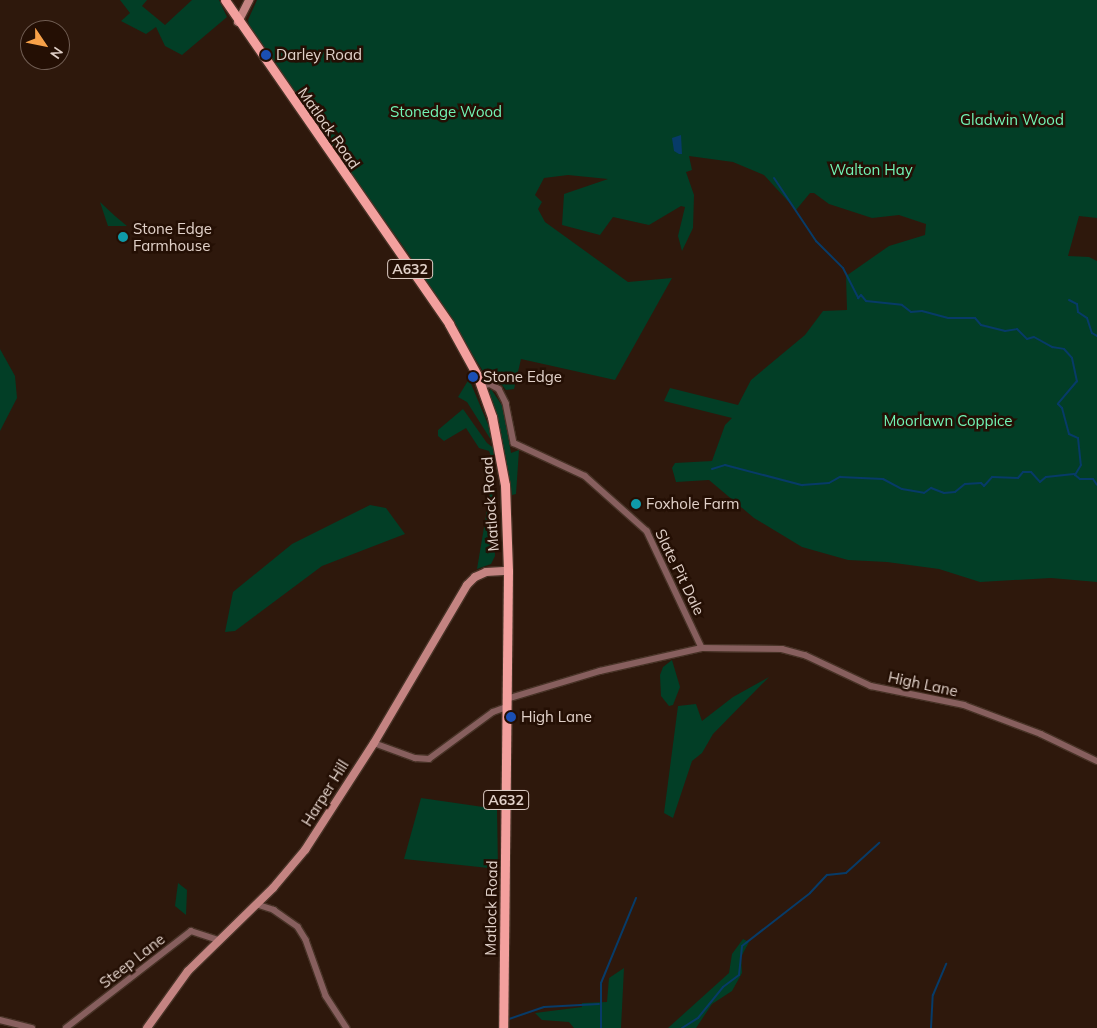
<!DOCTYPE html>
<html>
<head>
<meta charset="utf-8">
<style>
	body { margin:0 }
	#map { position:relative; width:1097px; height:1028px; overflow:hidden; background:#2e180c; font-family:Mulish,sans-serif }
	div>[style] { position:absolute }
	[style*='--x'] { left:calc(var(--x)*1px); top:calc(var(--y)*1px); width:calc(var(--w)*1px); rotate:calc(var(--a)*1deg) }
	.green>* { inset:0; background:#023e26 }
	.water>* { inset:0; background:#073b68 }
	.stream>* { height:2px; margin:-1px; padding:0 1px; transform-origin:1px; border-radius:1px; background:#073b68 }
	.roads { filter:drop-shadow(1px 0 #473226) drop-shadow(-1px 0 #473226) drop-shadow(0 1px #473226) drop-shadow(0 -1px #473226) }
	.street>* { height:5.5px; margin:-2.75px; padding:0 2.75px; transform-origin:2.75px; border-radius:2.75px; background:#875f5e }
	.secondary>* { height:8px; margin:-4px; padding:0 4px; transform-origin:4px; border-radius:4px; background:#c48482 }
	.primary>* { height:9px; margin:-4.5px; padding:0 4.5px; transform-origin:4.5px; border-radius:4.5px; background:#f3a09e }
	.dots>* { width:14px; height:14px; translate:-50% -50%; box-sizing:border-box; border:2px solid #240f04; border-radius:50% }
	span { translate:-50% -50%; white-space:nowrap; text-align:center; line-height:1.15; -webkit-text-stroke:5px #240f04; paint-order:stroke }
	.shield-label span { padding:1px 4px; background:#240f04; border:1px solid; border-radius:4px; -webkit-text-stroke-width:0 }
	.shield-label { font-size:14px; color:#e1d1c9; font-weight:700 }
	.poi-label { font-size:15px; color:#e1d1c9 }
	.left { translate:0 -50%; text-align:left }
	.park-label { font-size:15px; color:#72f4b5 }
	.street-label { font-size:15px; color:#e1d1c9 }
	.north { position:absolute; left:20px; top:20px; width:50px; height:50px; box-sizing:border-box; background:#240f04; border:1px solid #705d53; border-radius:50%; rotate:124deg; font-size:14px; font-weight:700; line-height:20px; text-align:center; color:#e1d1c9 }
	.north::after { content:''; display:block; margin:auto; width:18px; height:22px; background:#f7a149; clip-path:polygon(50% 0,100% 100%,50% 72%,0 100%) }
</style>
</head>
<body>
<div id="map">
	<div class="green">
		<i style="clip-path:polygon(120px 0,147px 0,142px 6px,165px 25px,192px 0,219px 0,227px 17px,182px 55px,165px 46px,156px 27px,146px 34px,121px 21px,130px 13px)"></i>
		<i style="clip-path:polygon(257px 0,1097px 0,1097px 218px,1079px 216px,1068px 256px,1089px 257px,1097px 261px,1097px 582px,1051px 578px,980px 582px,939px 569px,887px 562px,848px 560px,802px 547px,754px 518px,709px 480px,676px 482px,672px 468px,675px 463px,712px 461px,725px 425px,732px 418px,664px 401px,670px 388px,738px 405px,751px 380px,805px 335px,823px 311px,847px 310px,846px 276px,889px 246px,925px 235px,926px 224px,899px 215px,872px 218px,829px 204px,814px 193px,810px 193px,796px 210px,764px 175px,733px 162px,689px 156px,692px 170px,686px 172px,694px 195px,693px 228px,682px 251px,678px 236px,685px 207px,681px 206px,649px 225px,613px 217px,600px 235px,562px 225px,564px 194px,608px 179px,568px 175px,544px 178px,535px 195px,542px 202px,538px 209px,545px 222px,628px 282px,672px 278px,615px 380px,521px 359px,514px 389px,506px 390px,502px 385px,488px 379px,408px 253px,250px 31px,248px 20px)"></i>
		<i style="clip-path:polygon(100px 202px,115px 216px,127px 226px,108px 226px)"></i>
		<i style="clip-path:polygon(0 349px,15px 376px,17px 398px,0 431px)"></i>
		<i style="clip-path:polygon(469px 379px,492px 434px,491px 440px,467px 402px,458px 397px)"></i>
		<i style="clip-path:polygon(491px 389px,503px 407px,511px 453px,519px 450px,516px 494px,512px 495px,499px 426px,488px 394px)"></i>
		<i style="clip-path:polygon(463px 409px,487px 443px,496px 450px,494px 464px,489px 451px,479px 448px,466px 428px,444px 441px,438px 436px,438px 430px)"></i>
		<i style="clip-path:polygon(492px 480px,495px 556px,491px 564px,477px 569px)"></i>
		<i style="clip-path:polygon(370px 505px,386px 508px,405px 534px,322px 566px,235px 631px,225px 632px,233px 592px,292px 544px)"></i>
		<i style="clip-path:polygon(672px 660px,680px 687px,673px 705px,669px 706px,661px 696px,660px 675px,663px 667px)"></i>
		<i style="clip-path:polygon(769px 677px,713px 734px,702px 753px,692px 761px,673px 818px,664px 813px,678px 706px,696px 704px,702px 721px,733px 697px)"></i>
		<i style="clip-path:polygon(421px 798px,497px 809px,498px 869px,404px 859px)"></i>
		<i style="clip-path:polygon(178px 883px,187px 890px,186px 915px,175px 906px)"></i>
		<i style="clip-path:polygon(743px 939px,749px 942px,741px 957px,742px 973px,732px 991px,712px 1004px,696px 1028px,668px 1028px,729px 973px,732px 954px)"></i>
		<i style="clip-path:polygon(624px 968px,621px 1028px,574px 1028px,569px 1022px,542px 1020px,535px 1013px,582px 1007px,582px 1003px,607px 1002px,609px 978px)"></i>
	</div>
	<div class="water">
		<i style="clip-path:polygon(681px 135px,682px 154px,679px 154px,674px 151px,672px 138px)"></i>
	</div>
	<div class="stream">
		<i style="--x:774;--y:178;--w:76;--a:56.3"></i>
		<i style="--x:816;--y:241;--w:38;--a:45"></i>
		<i style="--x:843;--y:268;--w:34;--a:63"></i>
		<i style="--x:858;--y:298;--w:4;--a:-45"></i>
		<i style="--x:861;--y:295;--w:8;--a:50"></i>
		<i style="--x:866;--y:301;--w:36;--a:6"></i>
		<i style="--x:902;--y:305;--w:11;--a:38"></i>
		<i style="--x:911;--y:312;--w:11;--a:-5"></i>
		<i style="--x:922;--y:311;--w:27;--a:15"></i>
		<i style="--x:948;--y:318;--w:27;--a:0"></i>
		<i style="--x:975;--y:318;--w:9;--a:49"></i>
		<i style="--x:981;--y:325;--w:25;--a:14"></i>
		<i style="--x:1005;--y:331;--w:12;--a:-9"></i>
		<i style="--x:1017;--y:329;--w:14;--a:45"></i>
		<i style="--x:1027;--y:339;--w:7;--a:-16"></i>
		<i style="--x:1034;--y:337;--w:21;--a:29"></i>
		<i style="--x:1052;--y:347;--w:12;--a:9"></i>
		<i style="--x:1064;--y:349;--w:12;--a:48"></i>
		<i style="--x:1072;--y:358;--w:24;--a:78"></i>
		<i style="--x:1077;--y:381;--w:30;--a:130"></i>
		<i style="--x:1058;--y:404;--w:6;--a:45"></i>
		<i style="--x:1062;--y:408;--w:27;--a:75"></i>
		<i style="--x:1069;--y:434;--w:10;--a:24"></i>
		<i style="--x:1078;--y:438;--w:27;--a:84"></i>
		<i style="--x:1081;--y:465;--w:12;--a:121"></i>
		<i style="--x:1069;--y:300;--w:9;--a:27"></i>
		<i style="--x:1077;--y:304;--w:8;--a:83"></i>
		<i style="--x:1078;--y:312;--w:11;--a:34"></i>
		<i style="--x:1087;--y:318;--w:16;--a:72"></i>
		<i style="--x:1092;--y:333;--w:6;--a:31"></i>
		<i style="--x:712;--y:469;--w:14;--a:-17"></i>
		<i style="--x:725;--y:465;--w:80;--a:14.6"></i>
		<i style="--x:802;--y:485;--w:27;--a:-4"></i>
		<i style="--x:829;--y:483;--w:13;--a:-29"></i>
		<i style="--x:840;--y:477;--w:43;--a:2.7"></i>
		<i style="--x:883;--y:479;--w:21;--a:28"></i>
		<i style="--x:902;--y:489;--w:22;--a:10"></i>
		<i style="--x:924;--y:493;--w:9;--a:-36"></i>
		<i style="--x:931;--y:488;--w:14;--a:21"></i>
		<i style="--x:944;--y:493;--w:11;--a:-5"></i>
		<i style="--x:955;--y:492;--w:13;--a:-39"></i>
		<i style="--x:965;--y:484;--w:16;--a:-4"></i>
		<i style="--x:981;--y:483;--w:4;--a:45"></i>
		<i style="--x:984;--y:486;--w:12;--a:-48"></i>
		<i style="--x:992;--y:477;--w:26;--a:2"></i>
		<i style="--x:1018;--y:478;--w:8;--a:-50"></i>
		<i style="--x:1023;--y:472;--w:8;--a:0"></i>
		<i style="--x:1031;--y:472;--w:13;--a:48"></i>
		<i style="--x:1040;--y:482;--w:8;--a:-40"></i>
		<i style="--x:1046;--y:477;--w:28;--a:-6"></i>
		<i style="--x:1074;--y:474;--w:8;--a:40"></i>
		<i style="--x:1080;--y:479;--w:13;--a:0"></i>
		<i style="--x:1093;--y:479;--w:7;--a:56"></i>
		<i style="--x:509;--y:1019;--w:37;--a:-19"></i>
		<i style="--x:544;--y:1007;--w:55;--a:-3.1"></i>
		<i style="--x:601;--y:1028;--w:45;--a:-90"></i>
		<i style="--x:601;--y:983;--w:92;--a:-67.6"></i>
		<i style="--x:682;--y:1028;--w:19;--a:-32"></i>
		<i style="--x:698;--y:1018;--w:40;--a:-51"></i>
		<i style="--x:723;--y:987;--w:20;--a:-37"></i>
		<i style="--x:739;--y:975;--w:29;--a:-84"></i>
		<i style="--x:742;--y:946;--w:86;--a:-37.9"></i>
		<i style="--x:810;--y:893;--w:25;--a:-47"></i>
		<i style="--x:827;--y:875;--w:19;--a:-6"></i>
		<i style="--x:846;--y:873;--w:45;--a:-42.3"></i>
		<i style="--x:931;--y:1028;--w:33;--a:-87"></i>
		<i style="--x:933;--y:995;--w:34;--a:-67"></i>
	</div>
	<div class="roads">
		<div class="street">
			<i style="--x:481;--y:386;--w:9;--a:-13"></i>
			<i style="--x:490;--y:384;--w:10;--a:29"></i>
			<i style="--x:499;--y:389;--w:16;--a:63"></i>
			<i style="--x:506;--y:403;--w:41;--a:78.7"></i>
			<i style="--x:514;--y:443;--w:78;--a:24.9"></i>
			<i style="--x:585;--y:476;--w:83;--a:41.6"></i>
			<i style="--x:647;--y:531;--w:129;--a:64.8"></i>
			<i style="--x:507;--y:699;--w:97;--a:-16.8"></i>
			<i style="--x:600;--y:671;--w:105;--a:-12.7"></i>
			<i style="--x:702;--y:648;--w:80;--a:0.7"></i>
			<i style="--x:782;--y:649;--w:24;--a:15"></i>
			<i style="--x:805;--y:655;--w:73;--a:25.2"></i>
			<i style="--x:871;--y:686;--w:95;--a:11.5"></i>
			<i style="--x:964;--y:705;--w:82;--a:20.6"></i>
			<i style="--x:1041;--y:734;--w:62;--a:25.7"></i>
			<i style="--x:374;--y:743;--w:44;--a:20.1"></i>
			<i style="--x:415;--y:758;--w:14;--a:4"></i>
			<i style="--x:429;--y:759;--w:79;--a:-36.3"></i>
			<i style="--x:493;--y:712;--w:15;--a:-20"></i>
			<i style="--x:256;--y:904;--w:19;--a:18"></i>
			<i style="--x:274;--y:910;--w:29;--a:35"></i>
			<i style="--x:298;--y:927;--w:15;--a:58"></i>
			<i style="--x:306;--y:940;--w:59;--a:70.3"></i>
			<i style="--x:326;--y:996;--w:38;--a:57"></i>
			<i style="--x:0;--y:1020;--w:33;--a:14"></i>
			<i style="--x:66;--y:1028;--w:158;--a:-37.8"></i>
			<i style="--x:191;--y:931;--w:28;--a:18"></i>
		</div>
		<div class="secondary">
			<i style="--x:238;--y:22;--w:25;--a:-63"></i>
			<i style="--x:147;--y:1028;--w:70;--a:-54.3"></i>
			<i style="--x:188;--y:971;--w:119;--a:-44.3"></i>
			<i style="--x:273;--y:888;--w:50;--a:-49.9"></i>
			<i style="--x:305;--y:850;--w:127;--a:-57.2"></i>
			<i style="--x:374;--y:743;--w:183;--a:-59.5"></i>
			<i style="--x:467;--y:585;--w:11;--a:-45"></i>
			<i style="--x:475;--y:577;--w:12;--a:-24"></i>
			<i style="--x:486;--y:572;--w:22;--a:-3"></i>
		</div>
		<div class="primary">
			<i style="--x:225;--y:0;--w:394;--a:55.3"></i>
			<i style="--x:449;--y:324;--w:58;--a:61.2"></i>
			<i style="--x:477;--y:375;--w:45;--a:70.3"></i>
			<i style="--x:492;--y:417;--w:69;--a:79.2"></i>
			<i style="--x:505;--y:485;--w:86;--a:88"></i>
			<i style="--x:508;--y:571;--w:457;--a:90.6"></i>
		</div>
	</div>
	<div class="dots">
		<i style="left:266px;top:55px;background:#1a4fb4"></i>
		<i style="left:123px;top:237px;background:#0f9aa8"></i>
		<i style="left:473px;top:377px;background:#1a4fb4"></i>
		<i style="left:636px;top:504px;background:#0f9aa8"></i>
		<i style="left:511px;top:717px;background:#1a4fb4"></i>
	</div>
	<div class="shield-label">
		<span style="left:410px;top:269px">A632</span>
		<span style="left:506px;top:800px">A632</span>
	</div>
	<div class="poi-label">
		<span class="left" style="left:276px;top:55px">Darley Road</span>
		<span class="left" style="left:133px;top:237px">Stone Edge<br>Farmhouse</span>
		<span class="left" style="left:483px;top:377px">Stone Edge</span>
		<span class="left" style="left:646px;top:504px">Foxhole Farm</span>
		<span class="left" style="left:521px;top:717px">High Lane</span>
	</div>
	<div class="park-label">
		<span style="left:446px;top:112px">Stonedge Wood</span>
		<span style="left:1012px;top:120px">Gladwin Wood</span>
		<span style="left:871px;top:170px">Walton Hay</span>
		<span style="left:948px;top:421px">Moorlawn Coppice</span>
	</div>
	<div class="street-label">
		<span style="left:329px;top:128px;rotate:55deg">Matlock Road</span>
		<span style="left:490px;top:504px;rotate:-94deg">Matlock Road</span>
		<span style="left:680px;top:572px;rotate:64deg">Slate Pit Dale</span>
		<span style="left:923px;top:684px;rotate:12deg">High Lane</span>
		<span style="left:325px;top:793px;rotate:-58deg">Harper Hill</span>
		<span style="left:491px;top:908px;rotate:-89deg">Matlock Road</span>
		<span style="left:132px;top:961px;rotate:-38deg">Steep Lane</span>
	</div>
	<div class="north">N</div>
</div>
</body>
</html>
